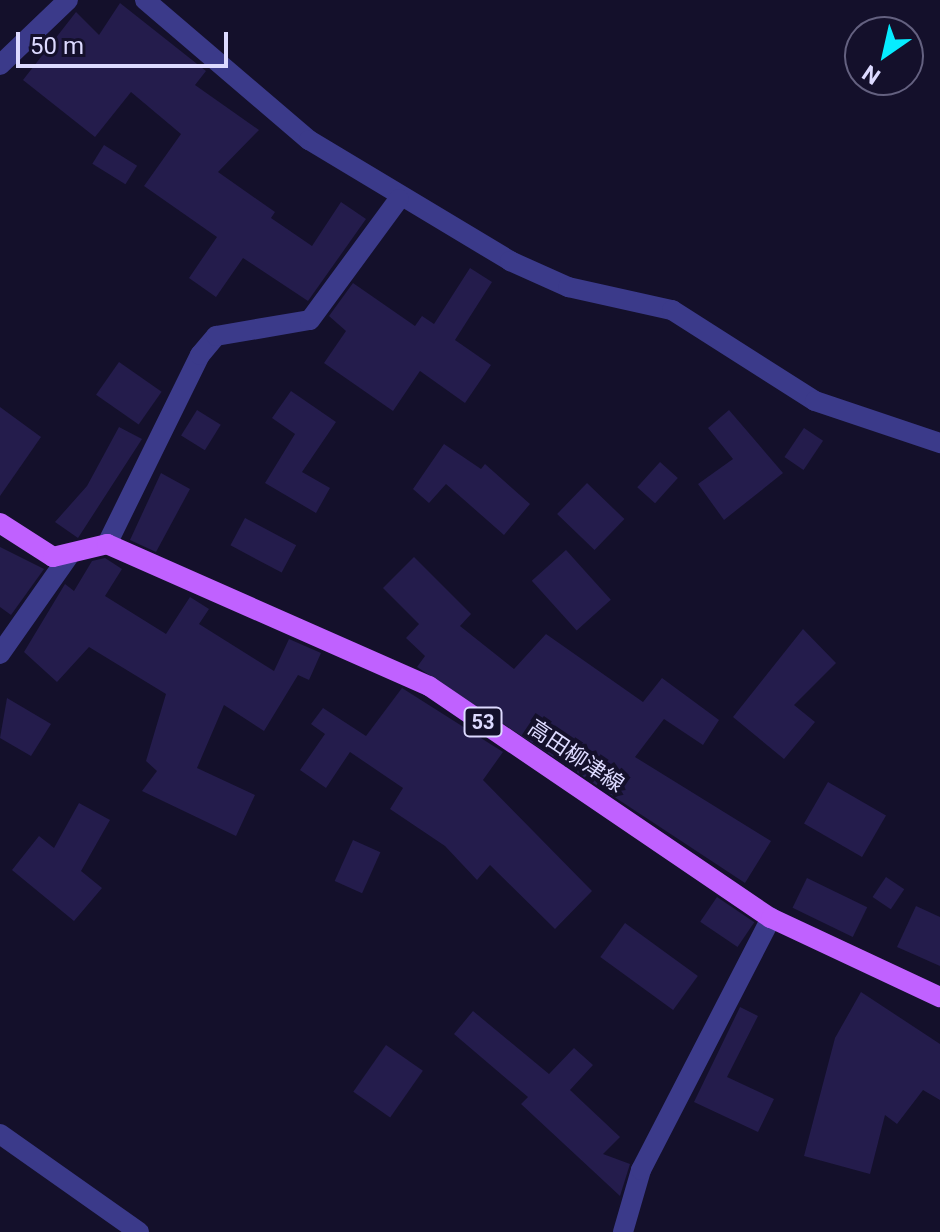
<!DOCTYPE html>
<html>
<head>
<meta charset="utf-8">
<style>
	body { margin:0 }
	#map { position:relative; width:940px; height:1232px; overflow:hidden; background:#14102b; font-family:Roboto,"Noto Sans JP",sans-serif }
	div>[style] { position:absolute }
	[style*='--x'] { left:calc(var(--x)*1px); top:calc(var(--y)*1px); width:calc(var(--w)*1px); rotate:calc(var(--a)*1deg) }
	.building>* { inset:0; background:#241c4c; transform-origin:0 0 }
	.minor>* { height:20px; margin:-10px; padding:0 10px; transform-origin:10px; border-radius:10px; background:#3b3a8a }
	.major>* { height:20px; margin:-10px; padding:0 10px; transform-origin:10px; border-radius:10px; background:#c061ff }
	span { translate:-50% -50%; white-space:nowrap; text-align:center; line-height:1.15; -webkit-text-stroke:8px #14102b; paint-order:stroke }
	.shield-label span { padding:2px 6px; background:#14102b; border:2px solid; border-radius:6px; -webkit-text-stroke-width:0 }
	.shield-label { font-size:20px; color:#dddaff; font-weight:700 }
	.street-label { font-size:22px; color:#dddaff }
	.north { position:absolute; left:844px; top:16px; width:80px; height:80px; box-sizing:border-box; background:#14102b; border:2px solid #646180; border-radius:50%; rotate:214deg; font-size:22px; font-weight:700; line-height:32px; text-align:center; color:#dddaff }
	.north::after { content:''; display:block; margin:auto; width:28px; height:36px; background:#06ecff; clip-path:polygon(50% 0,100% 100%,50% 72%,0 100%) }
	.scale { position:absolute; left:16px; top:32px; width:212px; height:36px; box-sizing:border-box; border:4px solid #dddaff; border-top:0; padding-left:10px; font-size:24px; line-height:28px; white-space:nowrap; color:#dddaff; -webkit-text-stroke:6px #14102b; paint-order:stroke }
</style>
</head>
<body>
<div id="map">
	<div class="building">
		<i style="clip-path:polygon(120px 3px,206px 71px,195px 85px,259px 130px,218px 172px,275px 212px,271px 218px,312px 246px,341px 202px,366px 219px,308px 301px,243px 258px,216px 297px,189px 278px,217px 237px,144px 186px,181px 134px,131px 92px,95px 137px,23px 80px,76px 12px,99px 35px)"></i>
		<i style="left:104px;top:145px;width:39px;height:22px;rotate:32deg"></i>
		<i style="clip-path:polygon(470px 268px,492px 282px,455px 340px,491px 365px,465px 403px,420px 371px,393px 411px,324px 363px,346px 331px,329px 316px,353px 283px,415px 326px,422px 316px,434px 324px)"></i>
		<i style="left:119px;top:362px;width:52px;height:40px;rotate:35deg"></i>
		<i style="clip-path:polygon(291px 391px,336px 422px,302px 472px,330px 488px,316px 513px,265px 483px,295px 434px,272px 418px)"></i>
		<i style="clip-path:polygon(0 407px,41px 437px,0 496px)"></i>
		<i style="left:197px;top:410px;width:28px;height:30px;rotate:32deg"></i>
		<i style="clip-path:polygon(729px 410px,783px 473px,724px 520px,698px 484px,733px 459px,708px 428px)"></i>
		<i style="clip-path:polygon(119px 427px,142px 439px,78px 538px,55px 522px,87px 486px)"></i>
		<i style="left:804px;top:428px;width:23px;height:35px;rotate:34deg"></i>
		<i style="clip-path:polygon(444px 444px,481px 469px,485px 464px,530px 504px,504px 535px,446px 484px,429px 503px,413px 489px)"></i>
		<i style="left:660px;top:462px;width:24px;height:34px;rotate:42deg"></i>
		<i style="clip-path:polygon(161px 473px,190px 489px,156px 552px,130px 540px)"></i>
		<i style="left:587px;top:483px;width:52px;height:43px;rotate:44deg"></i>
		<i style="left:245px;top:518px;width:58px;height:31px;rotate:28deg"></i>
		<i style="clip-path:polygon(0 547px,44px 569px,11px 615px,0 607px)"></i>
		<i style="left:566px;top:550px;width:67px;height:46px;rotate:48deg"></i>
		<i style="clip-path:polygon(414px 557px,471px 614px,460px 626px,514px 669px,546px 634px,643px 702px,662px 678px,719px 720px,703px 745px,664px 719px,635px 757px,771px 841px,745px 883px,417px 667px,425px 656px,406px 638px,419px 624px,383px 588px)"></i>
		<i style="clip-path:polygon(105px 558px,122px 569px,105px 596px,166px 634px,190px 597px,209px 609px,199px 624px,274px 671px,289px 639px,321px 653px,309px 680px,298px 675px,264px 731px,224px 705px,197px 768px,255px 795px,236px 836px,142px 791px,157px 771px,146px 761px,166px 694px,89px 647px,57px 682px,24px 652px,65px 584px,74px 591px,92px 561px)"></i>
		<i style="clip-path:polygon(803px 629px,836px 663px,794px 705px,815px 722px,784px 759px,733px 717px)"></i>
		<i style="clip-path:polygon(402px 688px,503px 752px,483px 780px,592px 891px,555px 929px,490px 865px,477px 880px,445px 846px,390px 809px,403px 788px,350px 752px,326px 788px,300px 770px,325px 734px,311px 724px,323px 708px,366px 736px)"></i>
		<i style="clip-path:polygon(7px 698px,51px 724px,31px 756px,0 738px)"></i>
		<i style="left:828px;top:782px;width:67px;height:48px;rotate:30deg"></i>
		<i style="clip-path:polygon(79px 803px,110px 820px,81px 871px,102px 888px,74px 921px,12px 870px,39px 836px,54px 848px)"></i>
		<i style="left:353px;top:840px;width:30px;height:45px;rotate:24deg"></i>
		<i style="left:886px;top:877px;width:22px;height:24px;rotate:34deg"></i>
		<i style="left:807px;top:878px;width:67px;height:33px;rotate:26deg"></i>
		<i style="left:717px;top:897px;width:45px;height:30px;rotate:34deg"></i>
		<i style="clip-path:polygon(916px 906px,940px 917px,940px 966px,897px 947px)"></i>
		<i style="left:625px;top:923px;width:90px;height:42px;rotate:36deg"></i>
		<i style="clip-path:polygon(861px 992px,940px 1044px,940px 1100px,923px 1090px,897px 1124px,885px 1115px,870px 1174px,804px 1156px,835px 1038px)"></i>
		<i style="clip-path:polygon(740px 1007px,758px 1016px,727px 1077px,774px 1099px,758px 1132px,694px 1102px)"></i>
		<i style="clip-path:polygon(473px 1011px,549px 1074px,574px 1048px,593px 1065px,570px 1090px,620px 1137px,603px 1154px,630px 1164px,620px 1196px,521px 1104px,528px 1097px,454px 1034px)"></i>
		<i style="left:386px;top:1045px;width:45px;height:57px;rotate:35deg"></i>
	</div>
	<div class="minor">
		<i style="--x:145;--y:0;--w:216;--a:40.5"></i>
		<i style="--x:309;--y:140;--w:235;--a:31"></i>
		<i style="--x:510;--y:261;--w:64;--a:24.1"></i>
		<i style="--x:568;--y:287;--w:107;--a:12.5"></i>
		<i style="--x:672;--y:310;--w:169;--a:32.5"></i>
		<i style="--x:815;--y:401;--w:132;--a:18.6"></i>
		<i style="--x:0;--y:65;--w:94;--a:-43.7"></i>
		<i style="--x:107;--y:544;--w:211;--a:-63.8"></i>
		<i style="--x:200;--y:355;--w:25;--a:-50"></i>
		<i style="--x:216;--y:336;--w:95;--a:-9.7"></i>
		<i style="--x:310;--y:320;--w:150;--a:-53.7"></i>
		<i style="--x:0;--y:654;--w:123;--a:-54.9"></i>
		<i style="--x:0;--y:1134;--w:170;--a:35.2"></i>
		<i style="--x:623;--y:1232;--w:65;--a:-73.8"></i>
		<i style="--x:641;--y:1170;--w:284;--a:-62.7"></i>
	</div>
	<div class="major">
		<i style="--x:0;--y:523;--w:63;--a:32.7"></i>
		<i style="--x:53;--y:557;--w:56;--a:-13.5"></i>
		<i style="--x:107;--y:544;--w:352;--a:23.8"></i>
		<i style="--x:429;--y:686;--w:413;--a:34.2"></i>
		<i style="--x:771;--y:918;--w:187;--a:25.1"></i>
	</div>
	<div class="shield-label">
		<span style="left:483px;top:722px">53</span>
	</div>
	<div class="street-label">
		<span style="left:576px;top:756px;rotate:34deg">高田柳津線</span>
	</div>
	<div class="north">N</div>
	<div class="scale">50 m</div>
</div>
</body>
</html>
